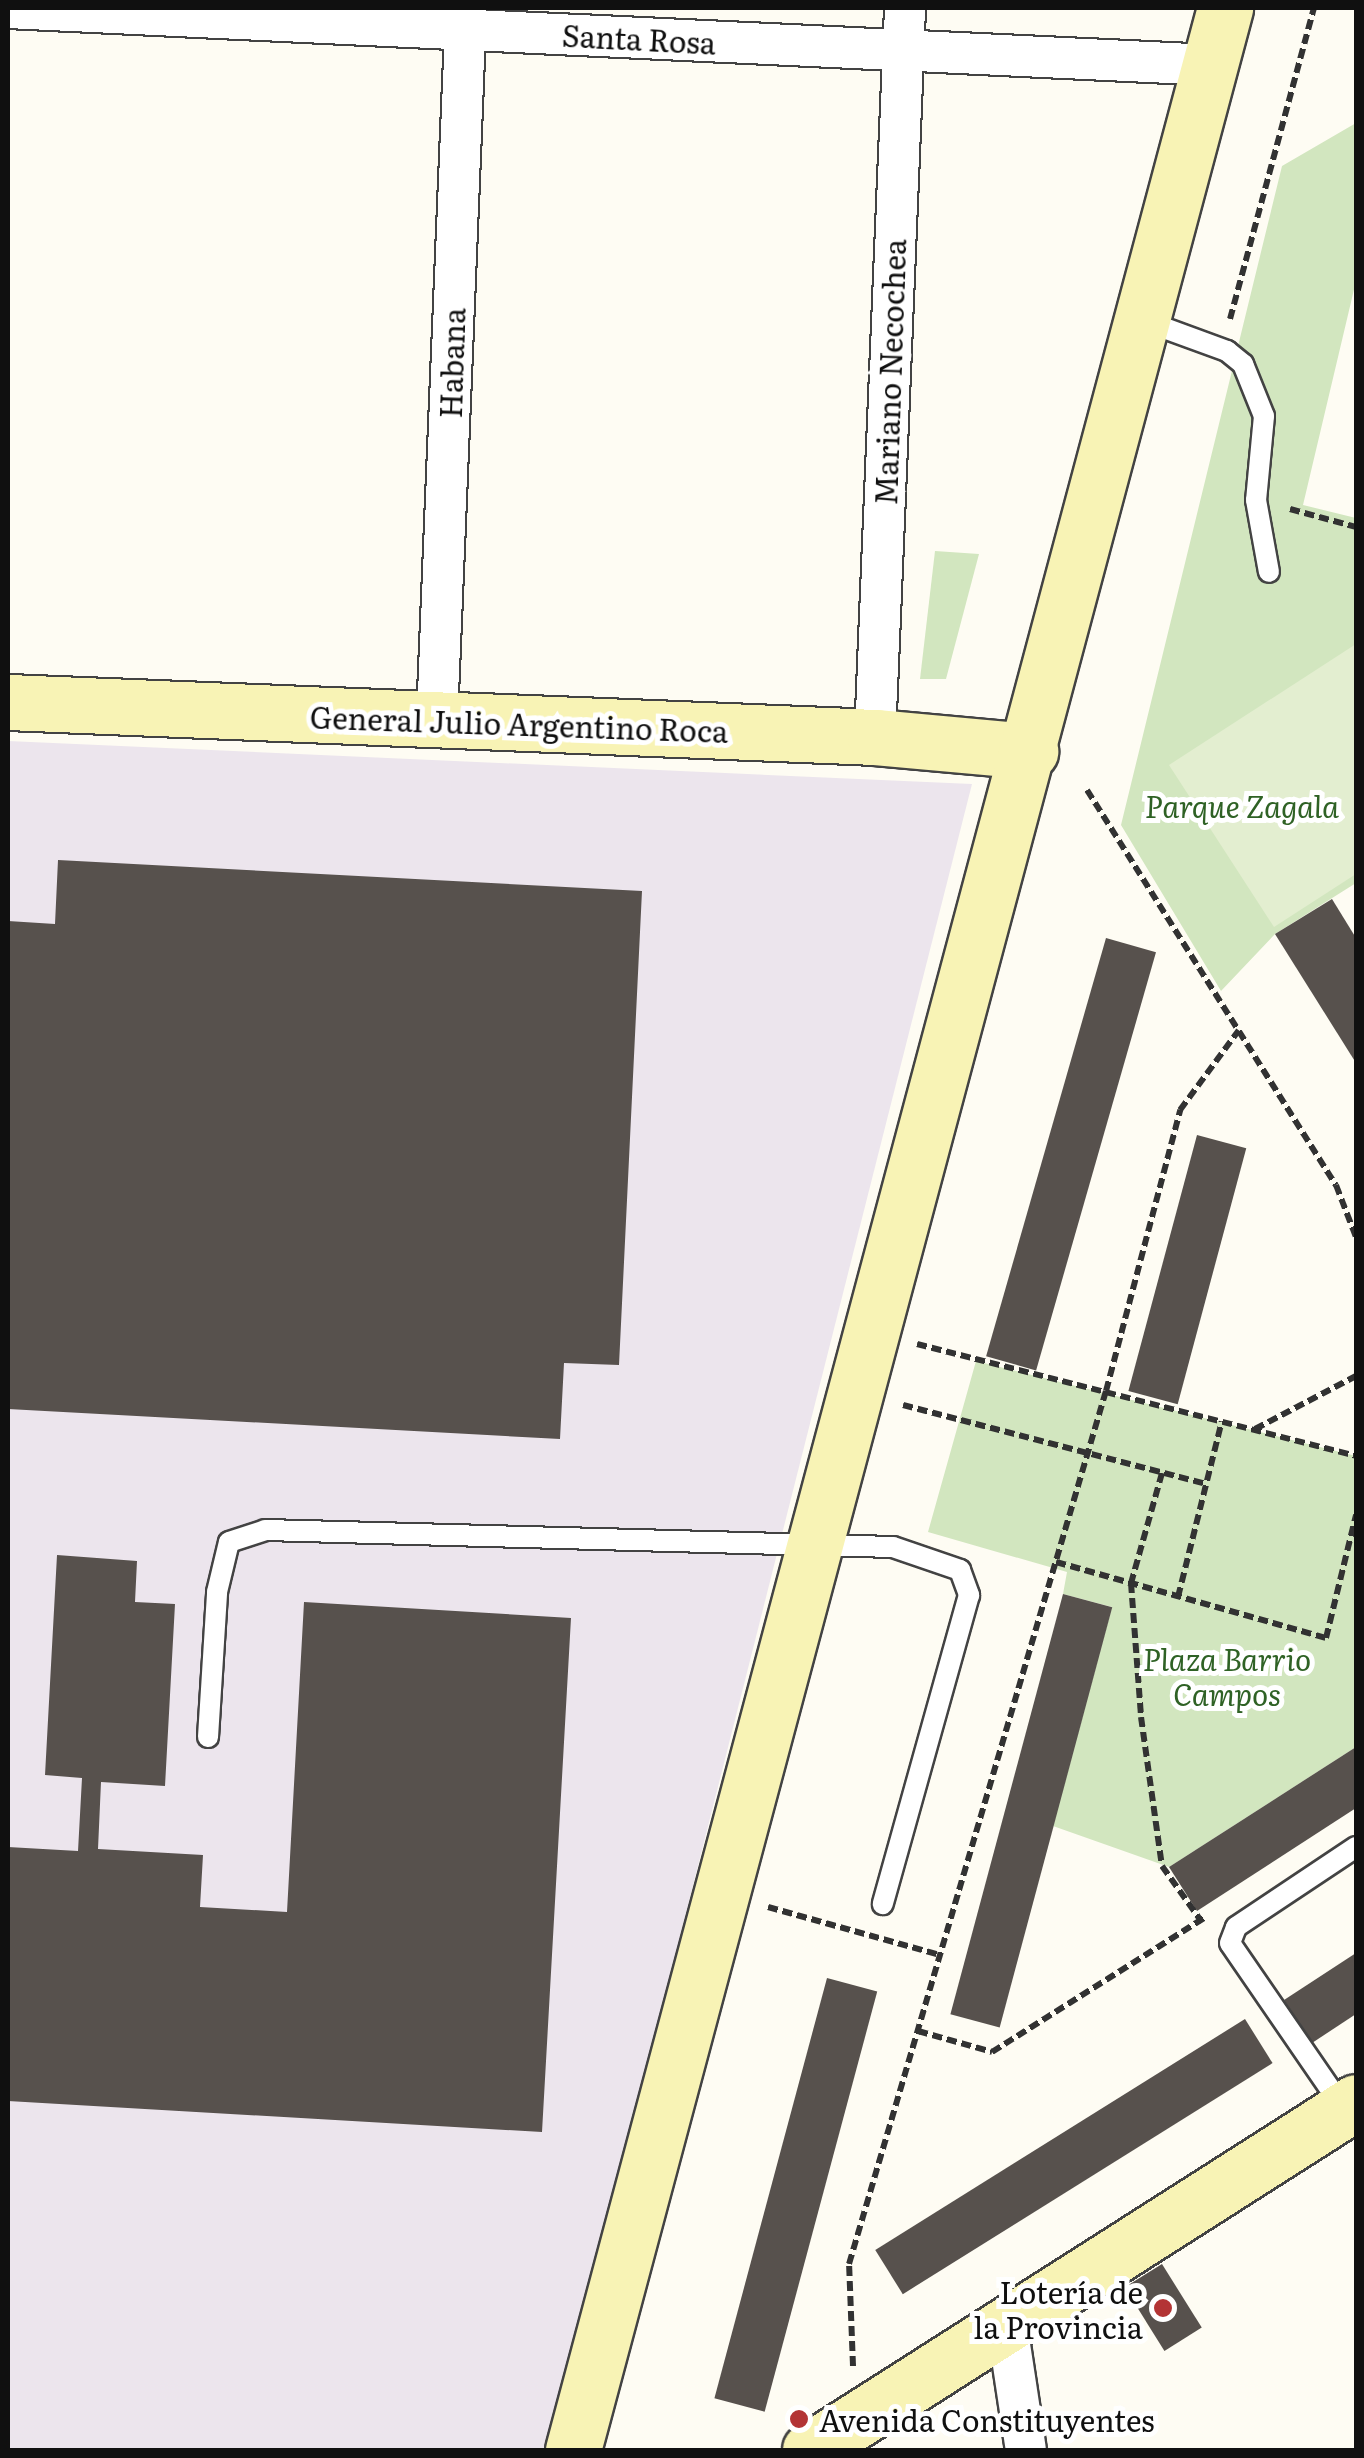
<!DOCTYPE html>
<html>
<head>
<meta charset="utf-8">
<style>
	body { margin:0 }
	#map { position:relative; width:1364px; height:2458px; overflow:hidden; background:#fefcf3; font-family:Literata,serif }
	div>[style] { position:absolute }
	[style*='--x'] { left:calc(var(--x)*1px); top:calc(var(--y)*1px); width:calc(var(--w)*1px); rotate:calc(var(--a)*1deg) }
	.industrial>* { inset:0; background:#ece5ed }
	.green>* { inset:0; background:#d2e6bf }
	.pitch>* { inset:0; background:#e3eed0 }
	.building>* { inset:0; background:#57514d; transform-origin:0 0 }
	.path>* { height:6px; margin-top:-3px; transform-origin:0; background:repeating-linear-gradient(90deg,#323232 0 10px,transparent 0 15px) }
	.roads { filter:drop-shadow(2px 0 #434343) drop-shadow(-2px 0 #434343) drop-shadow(0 2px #434343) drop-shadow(0 -2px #434343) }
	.lane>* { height:20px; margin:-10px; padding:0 10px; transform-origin:10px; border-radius:10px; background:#fff }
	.street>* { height:40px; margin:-20px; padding:0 20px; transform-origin:20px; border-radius:20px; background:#fff }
	.secondary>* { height:55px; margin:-27.5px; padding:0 27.5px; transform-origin:27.5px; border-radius:27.5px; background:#f8f3b5 }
	.dots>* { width:28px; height:28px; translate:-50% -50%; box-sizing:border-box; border:5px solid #fff; border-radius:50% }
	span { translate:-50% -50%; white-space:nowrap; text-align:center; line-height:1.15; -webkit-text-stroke:10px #fff; paint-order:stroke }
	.street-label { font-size:30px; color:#101010 }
	.park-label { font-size:30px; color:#2f6225; font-style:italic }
	.poi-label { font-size:30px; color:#101010 }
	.right { translate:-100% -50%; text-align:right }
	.left { translate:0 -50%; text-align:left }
	.frame { position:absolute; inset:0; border:10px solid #101010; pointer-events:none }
</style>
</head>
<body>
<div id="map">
	<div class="industrial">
		<i style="clip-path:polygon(8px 741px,972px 784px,550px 2450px,8px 2450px)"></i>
	</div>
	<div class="green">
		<i style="clip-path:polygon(1356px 123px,1356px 281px,1303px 505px,1356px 518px,1356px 883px,1275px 934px,1221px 991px,1121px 825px,1282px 166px)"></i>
		<i style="clip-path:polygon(935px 551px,979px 554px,946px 679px,920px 679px)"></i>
		<i style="clip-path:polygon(976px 1361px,1356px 1456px,1356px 1747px,1169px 1867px,1053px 1826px,1112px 1607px,1063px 1594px,1067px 1572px,928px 1532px)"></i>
	</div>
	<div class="pitch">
		<i style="clip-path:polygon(1356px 644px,1356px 874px,1274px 927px,1169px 765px)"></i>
	</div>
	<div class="building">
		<i style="clip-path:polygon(58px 860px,642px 891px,619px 1365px,564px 1363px,560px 1439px,8px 1409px,8px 921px,55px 924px)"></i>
		<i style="clip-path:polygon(1332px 899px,1356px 938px,1356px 1063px,1275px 934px)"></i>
		<i style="left:1106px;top:938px;width:52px;height:435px;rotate:16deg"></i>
		<i style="left:1197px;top:1135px;width:51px;height:265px;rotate:15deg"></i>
		<i style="clip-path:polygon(57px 1555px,137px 1561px,135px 1602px,175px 1604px,165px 1786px,101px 1782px,98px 1849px,203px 1855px,200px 1907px,287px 1912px,304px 1602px,571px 1618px,542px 2132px,8px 2101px,8px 1847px,78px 1851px,82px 1778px,45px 1775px)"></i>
		<i style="left:1063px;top:1594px;width:51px;height:435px;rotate:15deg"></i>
		<i style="clip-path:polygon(1356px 1747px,1356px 1808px,1197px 1911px,1169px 1867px)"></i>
		<i style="clip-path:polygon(1356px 1953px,1356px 2014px,1312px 2043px,1284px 2000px)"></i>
		<i style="left:827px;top:1978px;width:52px;height:435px;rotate:15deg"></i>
		<i style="left:1245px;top:2019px;width:52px;height:436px;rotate:58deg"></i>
		<i style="left:1162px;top:2264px;width:75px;height:44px;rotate:58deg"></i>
	</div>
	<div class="path">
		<i style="--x:1230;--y:319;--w:322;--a:-74.9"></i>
		<i style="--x:1290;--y:509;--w:68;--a:15.3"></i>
		<i style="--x:1087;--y:790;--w:467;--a:57.8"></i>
		<i style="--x:1336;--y:1185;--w:56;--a:69"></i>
		<i style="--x:917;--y:1344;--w:453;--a:14.3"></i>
		<i style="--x:903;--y:1405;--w:313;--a:14.6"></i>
		<i style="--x:1255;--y:1429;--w:114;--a:-27.7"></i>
		<i style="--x:1162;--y:1473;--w:114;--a:105.7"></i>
		<i style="--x:1131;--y:1583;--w:134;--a:85.7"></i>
		<i style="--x:1141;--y:1717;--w:150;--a:82"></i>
		<i style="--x:1162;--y:1866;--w:69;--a:54.5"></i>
		<i style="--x:1056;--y:1562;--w:280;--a:15.7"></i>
		<i style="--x:1326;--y:1638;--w:127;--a:-76.3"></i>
		<i style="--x:1178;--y:1597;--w:181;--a:-76"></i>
		<i style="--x:768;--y:1907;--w:179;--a:15.6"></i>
		<i style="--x:918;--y:2031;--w:77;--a:15.8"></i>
		<i style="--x:992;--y:2052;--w:251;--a:-32.3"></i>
		<i style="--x:853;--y:2366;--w:102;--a:-92.2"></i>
		<i style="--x:849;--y:2264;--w:910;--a:-73.6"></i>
		<i style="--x:1106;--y:1391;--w:291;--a:-75.2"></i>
		<i style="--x:1180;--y:1110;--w:99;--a:-53.6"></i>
	</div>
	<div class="roads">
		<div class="lane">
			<i style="--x:1145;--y:321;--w:87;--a:20.1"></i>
			<i style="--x:1227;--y:351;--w:21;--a:39"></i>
			<i style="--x:1243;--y:364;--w:56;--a:68"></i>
			<i style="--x:1264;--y:416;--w:84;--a:95.4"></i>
			<i style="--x:1256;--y:500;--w:73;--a:79.8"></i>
			<i style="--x:208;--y:1737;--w:145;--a:-86.4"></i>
			<i style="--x:217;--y:1592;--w:51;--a:-76.5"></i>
			<i style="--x:229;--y:1542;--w:38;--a:-18"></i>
			<i style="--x:265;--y:1530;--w:628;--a:1.55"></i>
			<i style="--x:893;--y:1547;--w:71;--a:18.9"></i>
			<i style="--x:960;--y:1570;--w:27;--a:70"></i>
			<i style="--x:969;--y:1595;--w:321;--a:105.6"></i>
			<i style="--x:1344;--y:2109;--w:201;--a:-124.5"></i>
			<i style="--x:1230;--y:1943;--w:17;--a:-69"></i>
			<i style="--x:1236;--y:1927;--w:144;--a:-33.7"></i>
		</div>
		<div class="street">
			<i style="--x:8;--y:8;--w:1203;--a:2.71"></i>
			<i style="--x:437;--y:719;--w:712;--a:-87.66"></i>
			<i style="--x:875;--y:737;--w:730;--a:-87.64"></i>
			<i style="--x:1007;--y:2325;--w:126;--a:81.4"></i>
		</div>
		<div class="secondary">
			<i style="--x:8;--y:702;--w:868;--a:2.31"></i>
			<i style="--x:875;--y:737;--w:156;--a:5.2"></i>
			<i style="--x:573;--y:2450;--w:2528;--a:-75.05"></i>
			<i style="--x:810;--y:2450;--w:647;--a:-32.51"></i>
		</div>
	</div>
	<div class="dots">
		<i style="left:1163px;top:2308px;background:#b33435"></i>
		<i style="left:799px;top:2419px;background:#b33435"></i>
	</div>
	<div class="street-label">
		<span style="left:639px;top:38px;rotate:3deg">Santa Rosa</span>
		<span style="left:451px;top:363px;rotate:-88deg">Habana</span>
		<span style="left:889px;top:372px;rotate:-88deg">Mariano Necochea</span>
		<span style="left:519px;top:723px;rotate:2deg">General Julio Argentino Roca</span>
	</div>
	<div class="park-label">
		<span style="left:1242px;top:805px">Parque Zagala</span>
		<span style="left:1227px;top:1675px">Plaza Barrio<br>Campos</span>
	</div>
	<div class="poi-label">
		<span class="right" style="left:1143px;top:2308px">Lotería de<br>la Provincia</span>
		<span class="left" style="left:819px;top:2419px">Avenida Constituyentes</span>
	</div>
	<div class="frame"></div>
</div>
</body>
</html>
